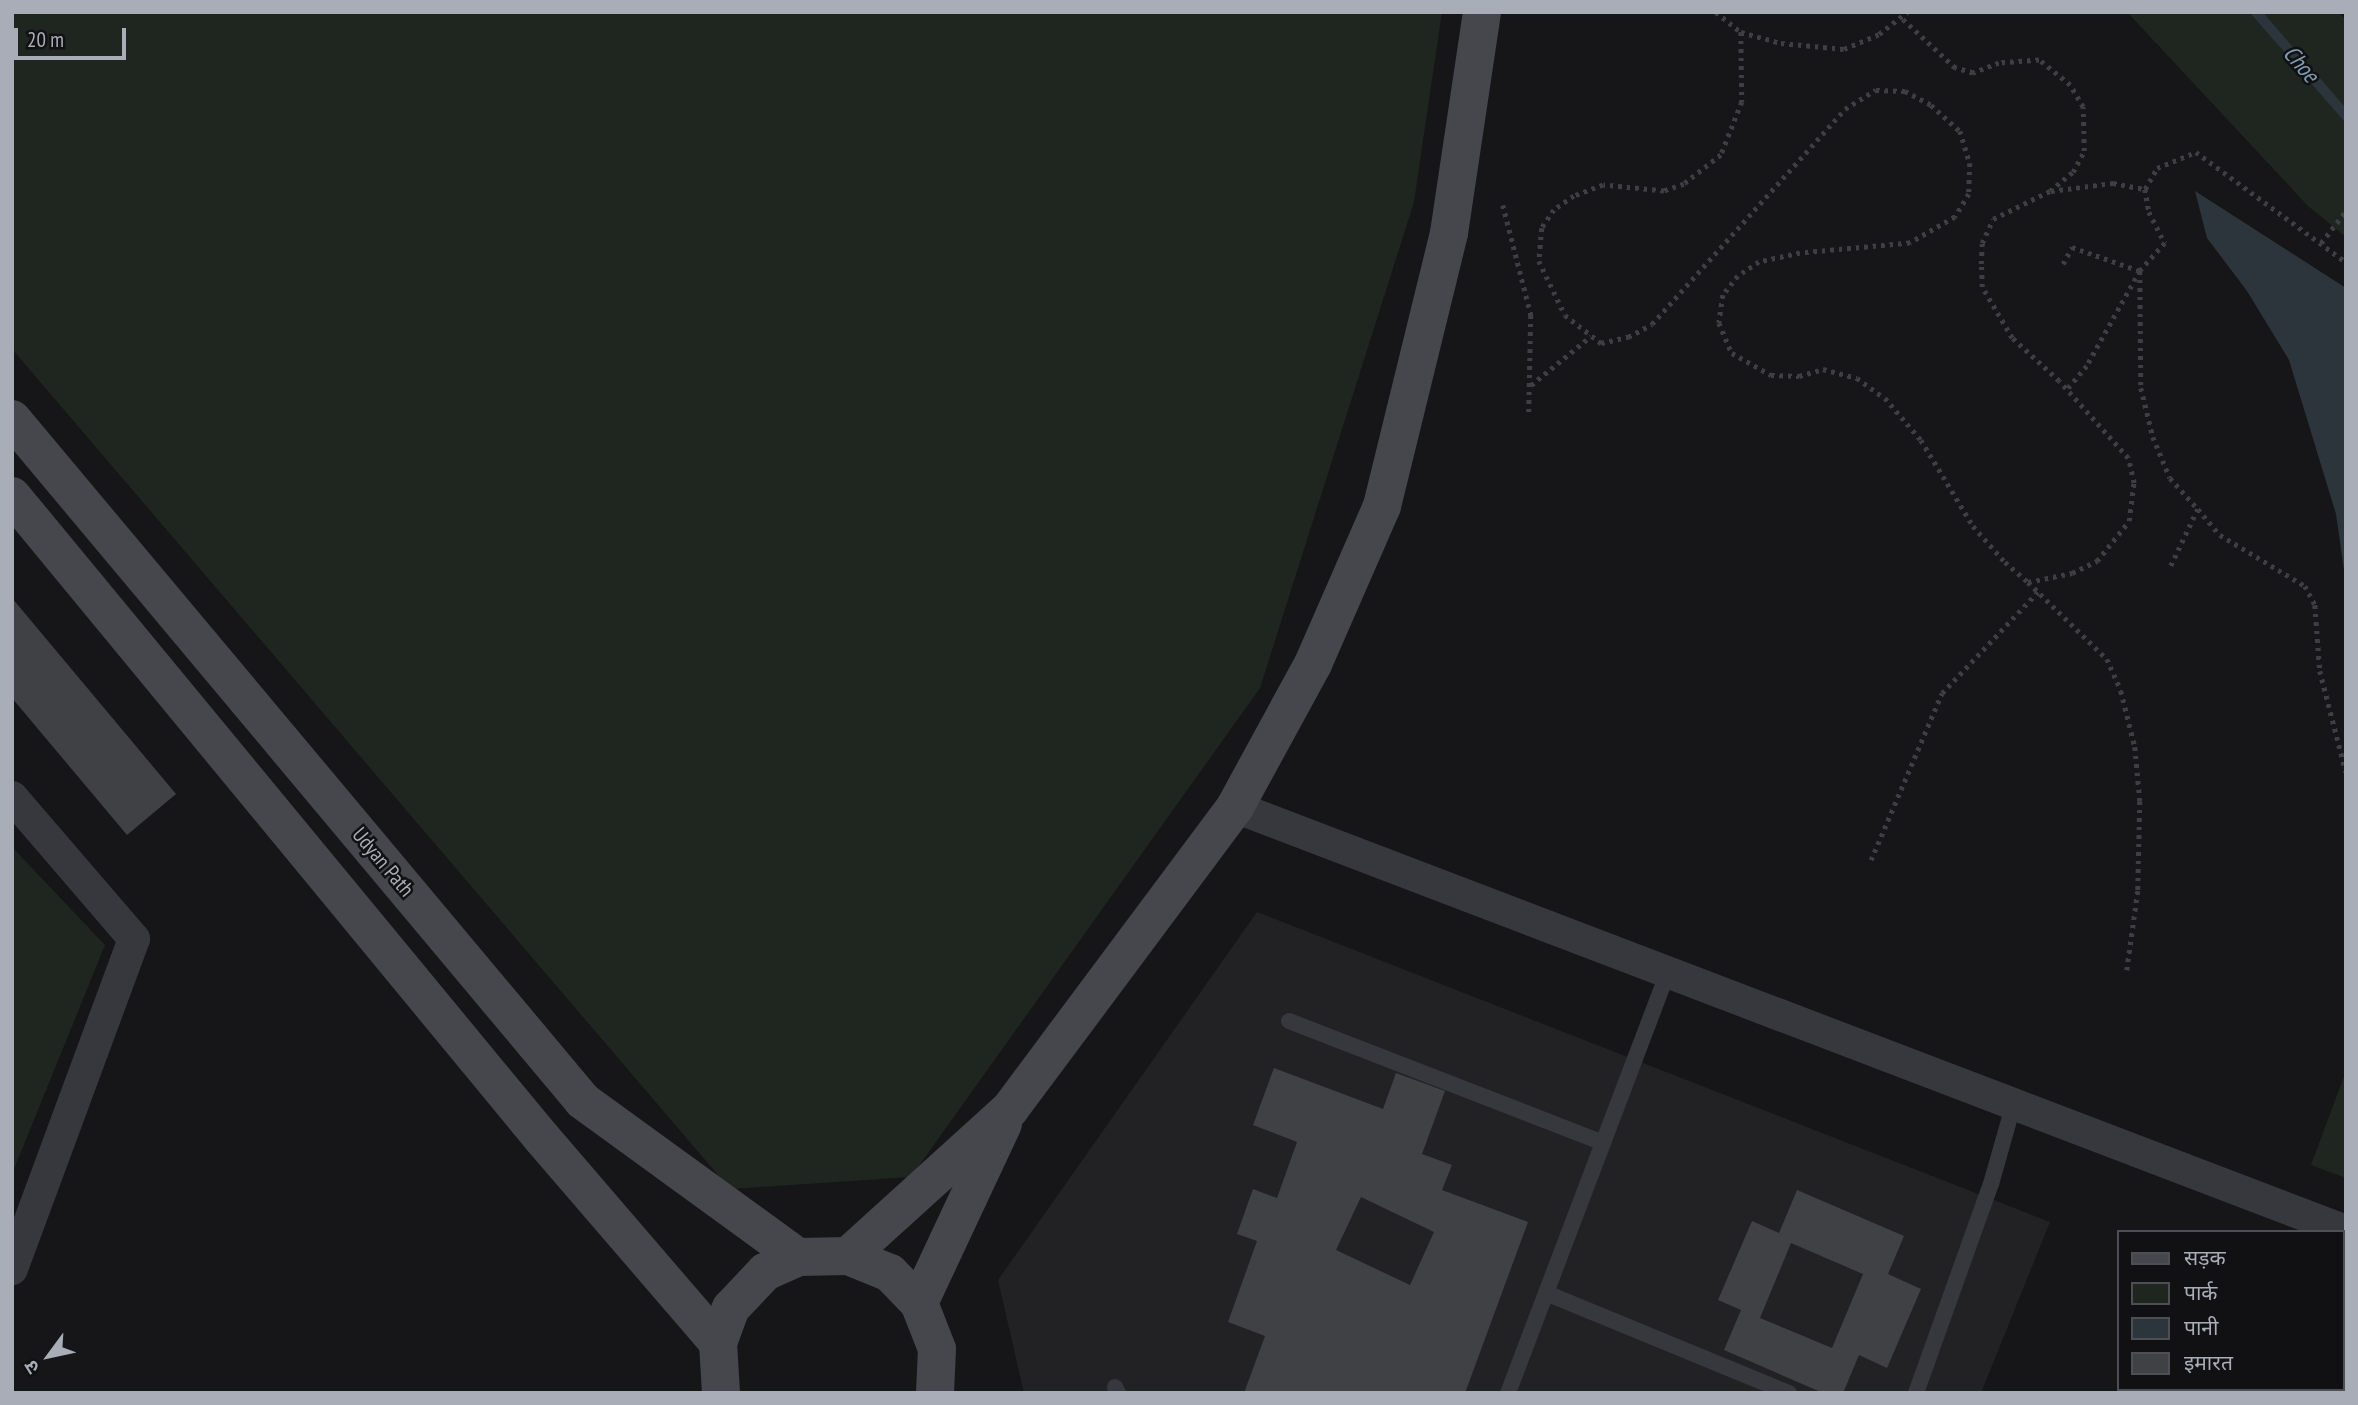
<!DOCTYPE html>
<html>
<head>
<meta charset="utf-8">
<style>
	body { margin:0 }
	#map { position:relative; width:2358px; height:1405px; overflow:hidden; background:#161618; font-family:"PT Sans Narrow","Noto Sans Devanagari",sans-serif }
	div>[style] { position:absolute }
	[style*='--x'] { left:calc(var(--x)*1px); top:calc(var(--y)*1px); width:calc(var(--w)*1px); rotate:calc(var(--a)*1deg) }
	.built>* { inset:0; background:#222225 }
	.green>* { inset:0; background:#1e261f }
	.water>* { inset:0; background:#2c353c }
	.stream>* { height:10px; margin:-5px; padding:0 5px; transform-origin:5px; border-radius:5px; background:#2c353c }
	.building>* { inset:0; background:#404145 }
	.path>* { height:4.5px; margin-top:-2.25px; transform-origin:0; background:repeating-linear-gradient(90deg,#3d3f44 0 3.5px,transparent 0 8.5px) }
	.lane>* { height:16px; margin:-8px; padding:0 8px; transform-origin:8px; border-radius:8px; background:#37383d }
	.street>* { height:32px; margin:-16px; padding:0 16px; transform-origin:16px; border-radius:16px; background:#37383d }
	.secondary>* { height:38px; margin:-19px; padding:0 19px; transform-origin:19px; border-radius:19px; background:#45474d }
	span { translate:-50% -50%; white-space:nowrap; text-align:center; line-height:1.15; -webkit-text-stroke:5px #111113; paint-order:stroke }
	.street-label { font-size:21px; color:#a8adb8 }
	.water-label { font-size:23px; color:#7f9bb3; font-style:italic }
	.frame { position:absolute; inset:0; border:14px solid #a8adb8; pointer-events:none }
	.legend { position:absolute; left:2117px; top:1230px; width:228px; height:161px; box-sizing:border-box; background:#111113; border:2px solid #4d4f55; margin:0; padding:9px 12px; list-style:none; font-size:21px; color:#a8adb8 }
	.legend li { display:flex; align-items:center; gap:14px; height:35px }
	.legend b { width:35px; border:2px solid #4d4f55 }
	.north { position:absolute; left:14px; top:1321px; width:70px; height:70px; -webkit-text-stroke:5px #111113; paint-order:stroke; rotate:237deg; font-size:19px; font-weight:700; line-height:28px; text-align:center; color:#a8adb8 }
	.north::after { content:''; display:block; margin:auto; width:24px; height:32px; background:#a8adb8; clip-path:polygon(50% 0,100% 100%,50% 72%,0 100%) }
	.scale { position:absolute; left:14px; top:28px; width:112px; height:32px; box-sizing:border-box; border:4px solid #a8adb8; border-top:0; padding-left:9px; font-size:21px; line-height:24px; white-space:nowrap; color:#a8adb8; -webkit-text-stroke:5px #111113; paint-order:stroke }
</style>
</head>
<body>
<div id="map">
	<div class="built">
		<i style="clip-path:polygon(1257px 912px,2050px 1222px,1981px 1393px,1024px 1393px,998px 1280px)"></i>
	</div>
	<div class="green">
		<i style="clip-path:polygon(12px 12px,1442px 12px,1414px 202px,1260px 688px,911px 1177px,730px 1189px,12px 349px)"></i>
		<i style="clip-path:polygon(2127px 12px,2338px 12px,2346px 20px,2346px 237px,2308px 206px)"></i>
		<i style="clip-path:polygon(12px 847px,105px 945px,14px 1169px,12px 1168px)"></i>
		<i style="clip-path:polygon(2346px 1071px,2346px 1178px,2311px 1165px)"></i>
		<i style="clip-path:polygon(2342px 1290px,2346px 1393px,2243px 1393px,2342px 1389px)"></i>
	</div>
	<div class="water">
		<i style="clip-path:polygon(2195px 191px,2346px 288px,2346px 584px,2336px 514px,2289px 360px,2247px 291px,2207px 238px)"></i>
	</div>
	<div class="stream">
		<i style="--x:2256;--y:12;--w:138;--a:49.1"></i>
	</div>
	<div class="building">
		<i style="clip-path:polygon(12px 598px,176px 794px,127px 835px,12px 698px)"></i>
		<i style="clip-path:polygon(evenodd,1274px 1068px,1383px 1109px,1396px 1073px,1445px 1091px,1422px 1154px,1452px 1165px,1442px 1190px,1528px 1222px,1465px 1393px,1244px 1393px,1265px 1336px,1228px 1322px,1257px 1241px,1237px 1234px,1253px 1189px,1277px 1198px,1297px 1142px,1253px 1125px,1274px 1068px,1361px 1197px,1434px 1232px,1410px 1285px,1336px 1250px,1361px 1197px)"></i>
		<i style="clip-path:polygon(evenodd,1797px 1190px,1904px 1236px,1888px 1274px,1921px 1289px,1887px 1368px,1859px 1355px,1843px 1393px,1823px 1393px,1724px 1350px,1741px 1310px,1718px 1300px,1752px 1221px,1779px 1233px,1797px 1190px,1791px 1243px,1863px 1274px,1832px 1348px,1760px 1318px,1791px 1243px)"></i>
	</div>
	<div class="path">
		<i style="--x:1716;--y:12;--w:32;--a:39"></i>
		<i style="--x:1741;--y:32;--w:41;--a:15.4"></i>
		<i style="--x:1781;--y:43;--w:63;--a:5.4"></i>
		<i style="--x:1844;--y:49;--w:38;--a:-23"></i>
		<i style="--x:1879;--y:34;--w:36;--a:-38"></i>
		<i style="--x:1741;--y:32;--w:70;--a:89.2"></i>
		<i style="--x:1742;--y:102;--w:57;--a:111.6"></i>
		<i style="--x:1721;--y:155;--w:47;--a:141.9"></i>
		<i style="--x:1684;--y:184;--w:21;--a:161"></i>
		<i style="--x:1664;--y:191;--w:61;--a:-174.4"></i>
		<i style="--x:1603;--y:185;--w:31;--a:159"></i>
		<i style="--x:1574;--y:196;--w:24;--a:145"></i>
		<i style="--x:1554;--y:210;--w:22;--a:124"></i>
		<i style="--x:1542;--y:228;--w:33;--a:95"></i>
		<i style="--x:1539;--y:261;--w:60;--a:64.3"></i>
		<i style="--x:1565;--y:315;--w:46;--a:37.9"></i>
		<i style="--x:1601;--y:343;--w:28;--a:-13"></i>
		<i style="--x:1628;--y:337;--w:27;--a:-28"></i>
		<i style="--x:1652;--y:324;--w:289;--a:-48.1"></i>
		<i style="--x:1845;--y:109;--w:36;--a:-32"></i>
		<i style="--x:1876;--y:90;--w:29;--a:2"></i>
		<i style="--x:1905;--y:91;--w:30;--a:28"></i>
		<i style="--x:1931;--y:105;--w:39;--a:42"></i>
		<i style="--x:1960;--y:131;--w:34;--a:73"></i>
		<i style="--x:1970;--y:163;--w:31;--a:92"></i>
		<i style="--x:1969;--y:194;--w:27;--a:121"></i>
		<i style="--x:1955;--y:217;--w:52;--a:150"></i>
		<i style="--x:1910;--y:243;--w:110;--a:174.8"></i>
		<i style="--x:1800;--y:253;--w:42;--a:167.6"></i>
		<i style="--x:1759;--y:262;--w:25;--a:146"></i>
		<i style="--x:1738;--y:276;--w:24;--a:128"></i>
		<i style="--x:1723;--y:295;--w:28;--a:98"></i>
		<i style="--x:1719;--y:323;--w:33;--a:67"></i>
		<i style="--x:1732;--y:353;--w:45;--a:29.4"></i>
		<i style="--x:1771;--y:375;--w:28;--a:2"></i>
		<i style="--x:1799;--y:376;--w:25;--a:-16"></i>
		<i style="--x:1823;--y:369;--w:35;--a:15"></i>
		<i style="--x:1857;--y:378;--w:34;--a:36"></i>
		<i style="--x:1885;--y:398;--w:55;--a:49.4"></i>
		<i style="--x:1921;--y:440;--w:100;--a:58.8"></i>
		<i style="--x:1973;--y:526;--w:48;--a:48.4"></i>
		<i style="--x:2005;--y:562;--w:30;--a:41"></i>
		<i style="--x:2028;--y:582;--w:45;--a:-11.6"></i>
		<i style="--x:2072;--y:573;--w:28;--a:-26"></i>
		<i style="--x:2097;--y:561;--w:51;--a:-51.3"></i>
		<i style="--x:2129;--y:521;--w:38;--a:-83"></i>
		<i style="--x:2134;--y:483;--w:26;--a:-103"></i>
		<i style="--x:2128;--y:458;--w:103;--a:-131.9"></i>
		<i style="--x:2059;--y:381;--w:64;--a:-137.5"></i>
		<i style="--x:2012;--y:338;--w:59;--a:-120.5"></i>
		<i style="--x:1982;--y:287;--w:23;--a:-92"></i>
		<i style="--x:1981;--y:264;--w:21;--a:-87"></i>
		<i style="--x:1982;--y:243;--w:26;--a:-65"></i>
		<i style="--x:1993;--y:219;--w:64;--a:-26.2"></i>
		<i style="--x:2050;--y:191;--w:30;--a:-40"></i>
		<i style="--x:2073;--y:172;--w:24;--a:-62"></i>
		<i style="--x:2084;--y:151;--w:44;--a:-91.3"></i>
		<i style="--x:2083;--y:107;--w:26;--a:-121"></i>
		<i style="--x:2070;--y:85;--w:40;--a:-141"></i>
		<i style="--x:2039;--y:60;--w:40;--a:175.7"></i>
		<i style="--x:1999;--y:63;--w:28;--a:159"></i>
		<i style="--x:1973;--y:73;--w:19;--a:-164"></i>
		<i style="--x:1955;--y:68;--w:74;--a:-137.2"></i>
		<i style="--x:2145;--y:189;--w:23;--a:80"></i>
		<i style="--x:2149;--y:212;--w:35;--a:63"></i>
		<i style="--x:2165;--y:243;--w:38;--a:132"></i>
		<i style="--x:2140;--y:271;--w:117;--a:89.5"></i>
		<i style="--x:2141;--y:388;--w:50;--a:76.2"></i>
		<i style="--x:2153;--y:437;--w:44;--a:67.5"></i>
		<i style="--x:2170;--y:478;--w:42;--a:47.9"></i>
		<i style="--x:2198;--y:509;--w:65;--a:115.4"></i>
		<i style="--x:2051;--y:191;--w:63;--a:-7.4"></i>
		<i style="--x:2113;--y:183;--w:33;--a:11"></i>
		<i style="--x:2145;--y:189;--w:24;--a:-60"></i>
		<i style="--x:2157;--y:168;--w:42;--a:-22.3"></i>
		<i style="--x:2196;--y:152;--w:186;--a:36.3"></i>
		<i style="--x:1503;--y:205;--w:114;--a:75.7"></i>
		<i style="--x:1531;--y:315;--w:97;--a:91.2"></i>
		<i style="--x:2321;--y:243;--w:41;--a:-52"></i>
		<i style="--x:2063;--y:264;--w:19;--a:-62"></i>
		<i style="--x:2072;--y:247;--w:72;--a:19.4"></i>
		<i style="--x:2140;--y:271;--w:109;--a:119.2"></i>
		<i style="--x:2087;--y:366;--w:31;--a:130"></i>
		<i style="--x:1531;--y:385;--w:77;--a:-39.2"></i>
		<i style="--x:2198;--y:509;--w:34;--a:50"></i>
		<i style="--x:2220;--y:535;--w:99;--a:31"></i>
		<i style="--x:2305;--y:586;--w:21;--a:62"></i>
		<i style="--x:2315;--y:605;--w:66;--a:85.7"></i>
		<i style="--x:2320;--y:671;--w:104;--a:75.6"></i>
		<i style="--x:2028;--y:582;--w:110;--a:44.3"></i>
		<i style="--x:2107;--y:659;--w:35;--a:66"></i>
		<i style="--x:2121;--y:691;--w:58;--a:76"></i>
		<i style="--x:2135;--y:747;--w:54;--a:84.7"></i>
		<i style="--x:2140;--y:801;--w:90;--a:91.3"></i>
		<i style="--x:2138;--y:891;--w:80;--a:97.9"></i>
		<i style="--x:1871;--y:860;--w:181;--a:-67"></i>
		<i style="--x:1942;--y:693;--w:139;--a:-46.5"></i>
	</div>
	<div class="lane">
		<i style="--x:1289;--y:1021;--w:337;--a:21.2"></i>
		<i style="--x:1546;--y:1293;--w:263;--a:22.4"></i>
		<i style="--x:1115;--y:1387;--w:7;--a:63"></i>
		<i style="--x:1508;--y:1393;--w:453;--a:-69.2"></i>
		<i style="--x:1916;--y:1393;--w:222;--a:-70.3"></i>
		<i style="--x:1991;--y:1184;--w:81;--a:-74.2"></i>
	</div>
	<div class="street">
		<i style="--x:12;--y:797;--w:187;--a:49.3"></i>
		<i style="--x:134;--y:939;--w:352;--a:110.3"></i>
		<i style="--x:1235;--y:807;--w:1189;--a:20.89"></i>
	</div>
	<div class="secondary">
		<i style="--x:12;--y:419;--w:889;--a:50.06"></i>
		<i style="--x:583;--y:1101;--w:266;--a:36"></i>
		<i style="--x:12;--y:496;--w:831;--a:50.47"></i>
		<i style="--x:541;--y:1137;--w:272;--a:49.3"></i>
		<i style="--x:848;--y:1256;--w:219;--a:-42.2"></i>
		<i style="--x:1010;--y:1109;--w:377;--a:-53.3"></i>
		<i style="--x:1235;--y:807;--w:163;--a:-61.4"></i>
		<i style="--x:1313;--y:664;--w:172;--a:-66.4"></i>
		<i style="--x:1382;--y:506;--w:281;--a:-76.2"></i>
		<i style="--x:1449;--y:233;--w:223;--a:-81.5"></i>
		<i style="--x:919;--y:1303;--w:198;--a:-64.9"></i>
		<i style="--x:721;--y:1393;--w:50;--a:-93.4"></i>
		<i style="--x:718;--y:1343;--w:37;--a:-70"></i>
		<i style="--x:731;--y:1308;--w:50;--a:-46.6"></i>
		<i style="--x:765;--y:1272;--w:36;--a:-24"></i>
		<i style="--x:798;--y:1257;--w:50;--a:-1.1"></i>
		<i style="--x:848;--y:1256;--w:45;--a:22"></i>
		<i style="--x:890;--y:1273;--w:42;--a:46"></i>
		<i style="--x:919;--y:1303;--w:49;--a:68.6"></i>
		<i style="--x:937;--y:1349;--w:44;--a:92.6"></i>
	</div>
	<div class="street-label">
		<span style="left:383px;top:862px;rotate:50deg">Udyan Path</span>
	</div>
	<div class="water-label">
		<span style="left:2301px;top:64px;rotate:49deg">Choe</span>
	</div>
	<div class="frame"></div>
	<ul class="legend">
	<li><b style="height:9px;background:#45474d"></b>सड़क</li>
	<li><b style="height:19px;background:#1e261f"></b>पार्क</li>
	<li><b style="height:19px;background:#2c353c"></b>पानी</li>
	<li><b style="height:19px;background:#404145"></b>इमारत</li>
	</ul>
	<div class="north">उ</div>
	<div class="scale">20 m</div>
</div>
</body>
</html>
